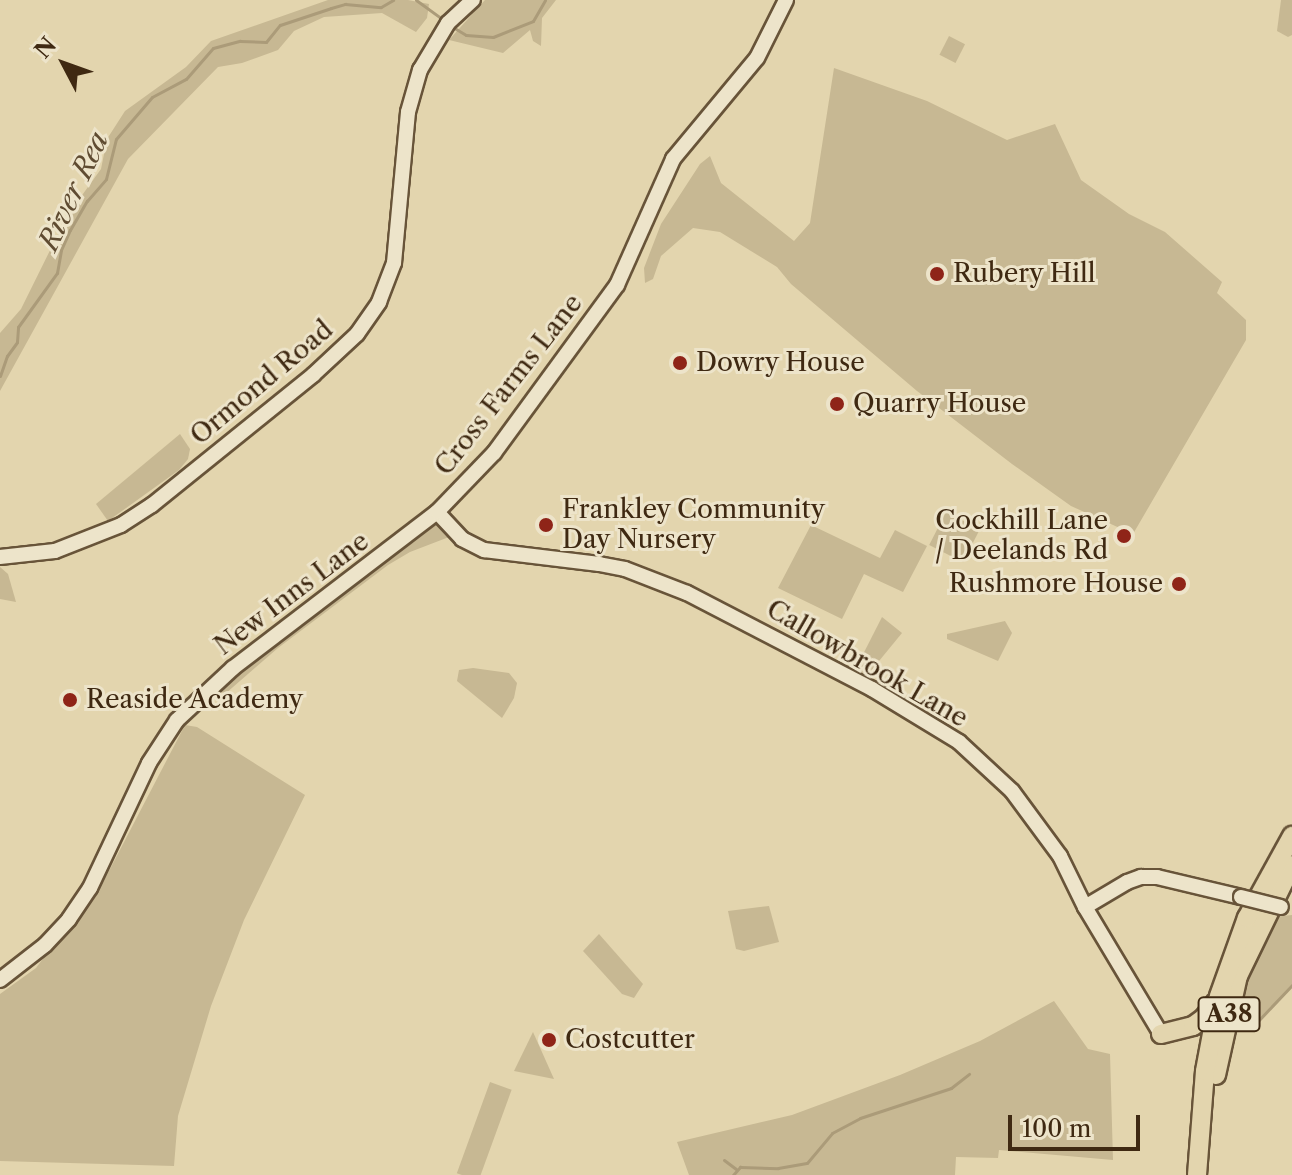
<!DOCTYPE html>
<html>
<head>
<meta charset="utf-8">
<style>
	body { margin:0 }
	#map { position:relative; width:1292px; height:1175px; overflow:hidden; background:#e3d5ae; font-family:"Libre Caslon Text",serif }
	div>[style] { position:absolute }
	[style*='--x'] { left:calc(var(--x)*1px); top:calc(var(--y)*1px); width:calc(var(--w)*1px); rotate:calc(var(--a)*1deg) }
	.green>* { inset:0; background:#c7b893; transform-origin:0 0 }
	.stream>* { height:3px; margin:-1.5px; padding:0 1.5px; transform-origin:1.5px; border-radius:1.5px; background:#ab9b79 }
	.roads { filter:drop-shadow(2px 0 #685439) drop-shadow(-2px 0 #685439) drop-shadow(0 2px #685439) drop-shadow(0 -2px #685439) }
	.tertiary>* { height:14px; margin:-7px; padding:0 7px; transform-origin:7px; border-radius:7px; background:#ede4ca }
	.trunk>* { height:18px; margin:-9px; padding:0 9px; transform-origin:9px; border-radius:9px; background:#e3d5ae }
	.bridges { filter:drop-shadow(2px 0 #685439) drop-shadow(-2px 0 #685439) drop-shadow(0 2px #685439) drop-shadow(0 -2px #685439) }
	.tertiary-bridge>* { height:14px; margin:-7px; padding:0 7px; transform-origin:7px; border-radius:7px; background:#ede4ca }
	.dots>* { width:22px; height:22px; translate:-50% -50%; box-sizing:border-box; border:4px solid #ede4ca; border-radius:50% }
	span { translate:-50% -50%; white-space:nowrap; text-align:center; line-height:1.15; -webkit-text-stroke:6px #ede4ca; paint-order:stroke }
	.shield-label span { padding:2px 6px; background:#ede4ca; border:2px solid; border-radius:6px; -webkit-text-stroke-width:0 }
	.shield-label { font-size:24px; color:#3f2912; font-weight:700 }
	.poi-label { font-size:26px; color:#3f2912 }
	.left { translate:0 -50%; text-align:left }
	.right { translate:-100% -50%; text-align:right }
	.street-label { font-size:26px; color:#3f2912 }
	.water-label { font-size:28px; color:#5f4b31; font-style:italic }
	.north { position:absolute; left:24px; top:24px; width:80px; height:80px; -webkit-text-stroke:6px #ede4ca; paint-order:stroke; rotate:311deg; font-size:22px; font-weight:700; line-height:32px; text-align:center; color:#3f2912 }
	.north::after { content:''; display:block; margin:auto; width:28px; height:36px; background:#3f2912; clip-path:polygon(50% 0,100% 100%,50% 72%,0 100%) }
	.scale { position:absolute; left:1008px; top:1115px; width:132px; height:36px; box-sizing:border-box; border:4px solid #3f2912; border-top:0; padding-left:10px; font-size:24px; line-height:28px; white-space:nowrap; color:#3f2912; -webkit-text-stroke:6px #ede4ca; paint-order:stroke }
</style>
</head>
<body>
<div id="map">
	<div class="green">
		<i style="clip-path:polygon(328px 0,408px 0,429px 4px,427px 18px,416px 32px,382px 13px,324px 17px,294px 31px,278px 50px,242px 63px,218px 67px,128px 159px,0 391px,0 333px,21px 309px,67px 216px,101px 169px,107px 139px,125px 111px,186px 67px,211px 41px)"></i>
		<i style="clip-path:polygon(485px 0,556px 0,542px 18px,541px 46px,533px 41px,530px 30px,503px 53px,449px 40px)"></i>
		<i style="clip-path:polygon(1281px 0,1292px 0,1292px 35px,1288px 37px,1277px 31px)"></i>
		<i style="left:949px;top:36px;width:18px;height:21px;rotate:27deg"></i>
		<i style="clip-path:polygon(834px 68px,927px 101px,1007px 140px,1055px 124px,1081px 180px,1129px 214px,1165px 232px,1222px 282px,1217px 293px,1246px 320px,1246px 340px,1133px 534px,1071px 506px,1012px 464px,917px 391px,791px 284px,777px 267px,720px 232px,693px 228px,661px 256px,653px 279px,645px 283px,644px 268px,661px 224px,700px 164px,710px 156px,721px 183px,794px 241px,810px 223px)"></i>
		<i style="clip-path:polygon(180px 434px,190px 449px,188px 459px,179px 470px,108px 521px,96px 504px)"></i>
		<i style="left:946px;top:512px;width:38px;height:37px;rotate:27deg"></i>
		<i style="clip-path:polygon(436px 522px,449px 537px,410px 552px,388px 565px,278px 648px,225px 694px,222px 692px,221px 684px)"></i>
		<i style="clip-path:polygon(811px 525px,880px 558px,895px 530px,927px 546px,903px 592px,864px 574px,842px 619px,778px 588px)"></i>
		<i style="clip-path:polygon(0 567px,8px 574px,16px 602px,0 599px)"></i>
		<i style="clip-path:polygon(882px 617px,902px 633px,870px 672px,862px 676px,854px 672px)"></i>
		<i style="clip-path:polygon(1005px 621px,1012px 633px,998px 661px,947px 639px,947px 634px)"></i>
		<i style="clip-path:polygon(473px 668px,509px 673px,517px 683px,514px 698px,502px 718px,457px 681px,459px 670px)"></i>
		<i style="clip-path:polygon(185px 725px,197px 727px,305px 795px,244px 920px,211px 1006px,178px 1116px,174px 1166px,0 1161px,0 994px,36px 968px,110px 869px)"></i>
		<i style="clip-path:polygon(769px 906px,779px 942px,744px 951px,736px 949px,728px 911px)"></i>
		<i style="clip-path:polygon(1292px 915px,1292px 985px,1257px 1022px,1238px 1028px,1233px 1014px,1273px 917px)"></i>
		<i style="clip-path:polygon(599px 934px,643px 984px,634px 998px,622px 994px,583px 951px)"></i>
		<i style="clip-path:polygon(1054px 1001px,1088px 1049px,1110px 1054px,1113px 1160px,999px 1150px,998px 1158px,956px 1157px,955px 1175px,689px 1175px,677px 1142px,792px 1115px,900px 1075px,980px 1041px)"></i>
		<i style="clip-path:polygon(533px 1032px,554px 1079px,514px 1071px)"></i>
		<i style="left:490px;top:1082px;width:23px;height:97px;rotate:20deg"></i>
	</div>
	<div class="stream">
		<i style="--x:416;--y:0;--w:36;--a:36"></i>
		<i style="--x:451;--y:26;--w:17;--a:31"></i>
		<i style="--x:466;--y:35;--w:27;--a:4"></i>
		<i style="--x:493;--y:37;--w:43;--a:-21.8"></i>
		<i style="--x:533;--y:21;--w:24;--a:-60"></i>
		<i style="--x:0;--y:376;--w:21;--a:-71"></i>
		<i style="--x:7;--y:356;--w:17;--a:-54"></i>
		<i style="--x:17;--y:342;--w:15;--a:-86"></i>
		<i style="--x:18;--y:327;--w:67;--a:-54.2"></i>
		<i style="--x:57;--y:273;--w:23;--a:-80"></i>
		<i style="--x:61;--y:250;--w:22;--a:-66"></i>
		<i style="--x:70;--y:230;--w:34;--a:-60"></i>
		<i style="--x:87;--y:201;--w:29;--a:-49"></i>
		<i style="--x:106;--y:179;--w:41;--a:-76"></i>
		<i style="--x:116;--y:139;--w:55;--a:-49.4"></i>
		<i style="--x:152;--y:97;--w:38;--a:-28"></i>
		<i style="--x:186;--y:79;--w:41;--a:-48.9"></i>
		<i style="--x:213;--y:48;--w:28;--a:-15"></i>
		<i style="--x:240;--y:41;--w:26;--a:2"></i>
		<i style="--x:266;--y:42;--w:22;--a:-51"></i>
		<i style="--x:280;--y:25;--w:54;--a:-18.4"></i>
		<i style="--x:331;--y:8;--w:15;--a:-16"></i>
		<i style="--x:345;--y:4;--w:36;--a:5"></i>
		<i style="--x:381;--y:7;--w:14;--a:-30"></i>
		<i style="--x:1238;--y:1028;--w:20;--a:-18"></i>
		<i style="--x:1257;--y:1022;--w:51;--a:-46.6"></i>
		<i style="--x:724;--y:1160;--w:15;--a:37"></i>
		<i style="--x:733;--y:1175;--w:11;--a:-49"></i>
		<i style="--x:740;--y:1167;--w:38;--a:2"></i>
		<i style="--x:778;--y:1168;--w:29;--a:-10"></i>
		<i style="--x:807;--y:1163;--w:39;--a:-50"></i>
		<i style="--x:832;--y:1133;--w:32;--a:-28"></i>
		<i style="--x:860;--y:1118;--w:96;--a:-18.2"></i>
		<i style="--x:951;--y:1088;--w:23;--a:-38"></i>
	</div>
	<div class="roads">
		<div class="tertiary">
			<i style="--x:437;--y:512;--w:37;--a:47"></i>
			<i style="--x:462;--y:539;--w:25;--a:27"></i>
			<i style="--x:484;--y:550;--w:116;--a:6.9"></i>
			<i style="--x:599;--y:564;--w:26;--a:11"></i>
			<i style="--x:625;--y:569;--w:66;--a:21.2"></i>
			<i style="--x:687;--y:593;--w:208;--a:27.4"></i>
			<i style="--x:872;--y:689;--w:102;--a:31.3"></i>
			<i style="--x:959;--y:742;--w:72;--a:42.8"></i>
			<i style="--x:1012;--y:791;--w:81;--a:53.6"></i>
			<i style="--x:1060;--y:856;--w:57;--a:63.9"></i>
			<i style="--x:1085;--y:907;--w:148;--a:59.1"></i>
			<i style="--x:0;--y:557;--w:55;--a:-6.2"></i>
			<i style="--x:55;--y:551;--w:71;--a:-21.5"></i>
			<i style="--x:121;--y:525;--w:37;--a:-33"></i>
			<i style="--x:152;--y:505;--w:207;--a:-38.9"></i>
			<i style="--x:313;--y:375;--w:60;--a:-43"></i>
			<i style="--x:357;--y:334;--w:39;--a:-55"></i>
			<i style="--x:379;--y:302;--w:42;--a:-69"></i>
			<i style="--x:394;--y:263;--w:152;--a:-84.7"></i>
			<i style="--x:408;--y:112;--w:44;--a:-74.1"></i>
			<i style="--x:420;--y:70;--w:55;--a:-59.2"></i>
			<i style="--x:448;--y:23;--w:34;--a:-43"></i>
			<i style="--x:1085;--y:907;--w:49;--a:-30.8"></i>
			<i style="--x:1127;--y:882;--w:15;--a:-20"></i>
			<i style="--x:1141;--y:877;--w:16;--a:0"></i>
			<i style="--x:1157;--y:877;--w:86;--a:13.4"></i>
			<i style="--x:0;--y:980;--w:57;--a:-37.9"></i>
			<i style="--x:45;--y:945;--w:35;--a:-47"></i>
			<i style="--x:69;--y:919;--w:37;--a:-56"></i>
			<i style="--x:90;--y:888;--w:138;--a:-64.7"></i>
			<i style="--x:149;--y:763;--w:51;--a:-56.9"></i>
			<i style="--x:177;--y:720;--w:76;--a:-42.9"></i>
			<i style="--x:233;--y:668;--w:257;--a:-37.4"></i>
			<i style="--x:437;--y:512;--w:82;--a:-46"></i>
			<i style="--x:494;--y:453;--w:208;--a:-53.8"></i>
			<i style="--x:617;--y:285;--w:138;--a:-66"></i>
			<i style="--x:673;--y:159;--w:131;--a:-50.3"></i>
			<i style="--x:757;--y:58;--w:65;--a:-63.4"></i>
		</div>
		<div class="trunk">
			<i style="--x:1161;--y:1034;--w:33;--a:-14"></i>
			<i style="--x:1193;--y:1026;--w:14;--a:-36"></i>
			<i style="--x:1204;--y:1018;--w:20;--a:-53"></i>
			<i style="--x:1216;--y:1075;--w:101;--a:-77.5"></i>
			<i style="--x:1238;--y:976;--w:123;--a:-64.1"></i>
			<i style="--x:1197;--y:1175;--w:104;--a:-85.6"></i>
			<i style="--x:1205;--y:1071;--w:76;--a:-79.4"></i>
			<i style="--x:1219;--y:996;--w:83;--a:-70.3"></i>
			<i style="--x:1247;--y:918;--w:94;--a:-61.2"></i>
		</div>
	</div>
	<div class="bridges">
		<div class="tertiary-bridge">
			<i style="--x:1241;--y:897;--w:41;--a:14"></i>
		</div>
	</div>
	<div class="dots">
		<i style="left:937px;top:274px;background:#8f2418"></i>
		<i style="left:680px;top:363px;background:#8f2418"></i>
		<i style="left:837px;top:404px;background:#8f2418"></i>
		<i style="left:546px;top:525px;background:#8f2418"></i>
		<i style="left:1124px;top:536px;background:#8f2418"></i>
		<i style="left:1179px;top:584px;background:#8f2418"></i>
		<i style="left:70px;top:700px;background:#8f2418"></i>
		<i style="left:549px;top:1040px;background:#8f2418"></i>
	</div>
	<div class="shield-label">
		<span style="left:1229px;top:1014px">A38</span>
	</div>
	<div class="poi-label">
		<span class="left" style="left:953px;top:274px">Rubery Hill</span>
		<span class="left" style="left:696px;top:363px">Dowry House</span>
		<span class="left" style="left:853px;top:404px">Quarry House</span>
		<span class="left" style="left:562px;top:525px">Frankley Community<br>Day Nursery</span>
		<span class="right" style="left:1108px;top:536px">Cockhill Lane<br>/ Deelands Rd</span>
		<span class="right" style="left:1163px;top:584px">Rushmore House</span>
		<span class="left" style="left:86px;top:700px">Reaside Academy</span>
		<span class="left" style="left:565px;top:1040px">Costcutter</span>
	</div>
	<div class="street-label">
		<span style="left:262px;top:383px;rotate:-40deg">Ormond Road</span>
		<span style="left:509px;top:385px;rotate:-52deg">Cross Farms Lane</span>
		<span style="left:292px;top:594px;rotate:-37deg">New Inns Lane</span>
		<span style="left:867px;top:664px;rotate:30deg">Callowbrook Lane</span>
	</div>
	<div class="water-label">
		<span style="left:73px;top:191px;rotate:-65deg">River Rea</span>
	</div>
	<div class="north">N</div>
	<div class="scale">100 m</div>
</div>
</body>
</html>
